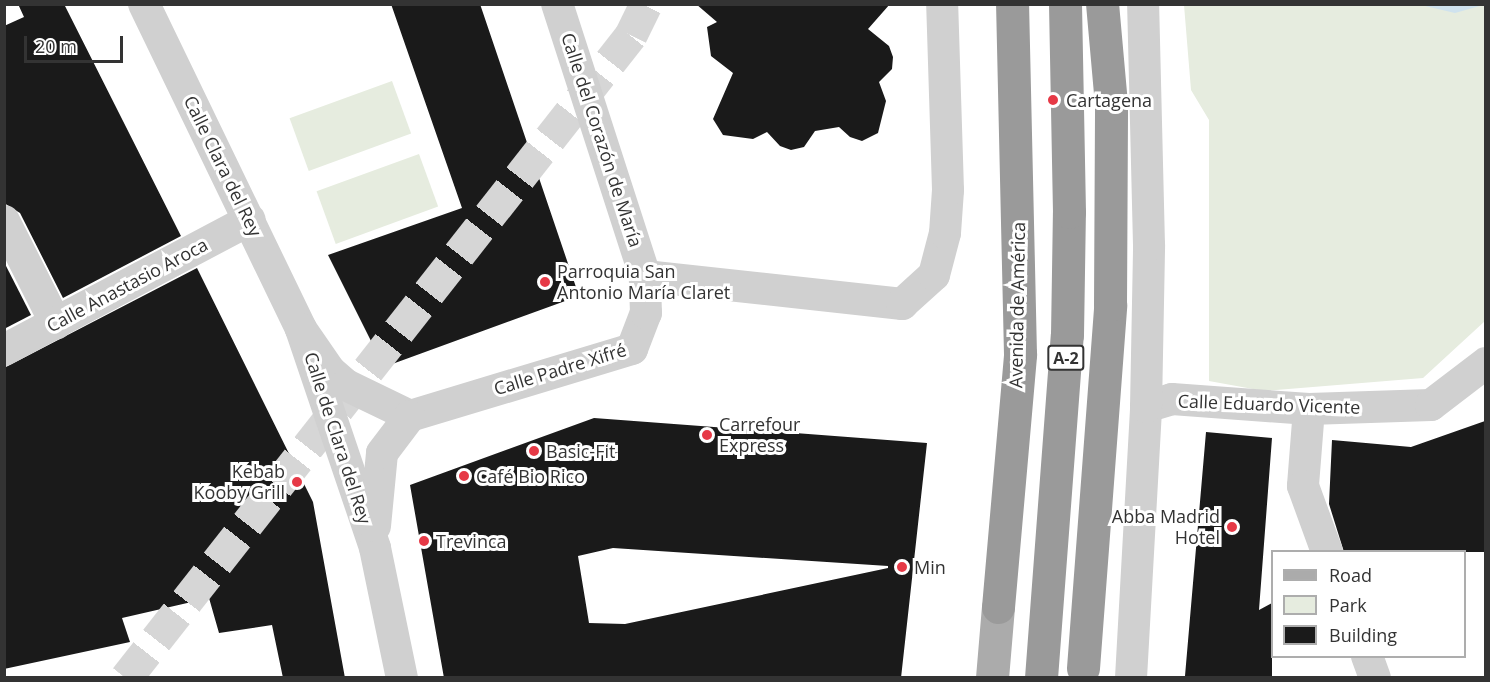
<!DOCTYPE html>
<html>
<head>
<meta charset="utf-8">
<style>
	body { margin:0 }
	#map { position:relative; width:1490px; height:682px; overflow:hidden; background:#fff; font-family:"Open Sans",sans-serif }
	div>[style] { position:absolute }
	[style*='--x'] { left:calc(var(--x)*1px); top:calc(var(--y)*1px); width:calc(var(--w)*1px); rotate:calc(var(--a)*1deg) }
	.green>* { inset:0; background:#e6ecdf; transform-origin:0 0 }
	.water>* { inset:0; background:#cfe2ee }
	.building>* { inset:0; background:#1a1a1a }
	.highway-tunnel>* { height:33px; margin-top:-16.5px; transform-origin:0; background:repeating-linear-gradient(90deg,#d6d6d6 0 33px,transparent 0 49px) }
	.street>* { height:32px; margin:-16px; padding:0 16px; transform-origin:16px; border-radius:16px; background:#d0d0d0 }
	.primary>* { height:33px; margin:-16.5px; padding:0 16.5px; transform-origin:16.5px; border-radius:16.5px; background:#ababab }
	.highway>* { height:33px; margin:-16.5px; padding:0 16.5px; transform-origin:16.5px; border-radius:16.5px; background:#9a9a9a }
	.dots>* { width:16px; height:16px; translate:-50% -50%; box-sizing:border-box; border:3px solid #fff; border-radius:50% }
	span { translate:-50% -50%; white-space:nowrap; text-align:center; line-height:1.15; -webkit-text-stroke:6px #fff; paint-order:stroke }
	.shield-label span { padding:2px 4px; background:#fff; border:2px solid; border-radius:4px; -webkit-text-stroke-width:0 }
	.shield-label { font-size:16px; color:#333; font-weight:700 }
	.poi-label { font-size:18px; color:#333 }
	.left { translate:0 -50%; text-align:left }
	.right { translate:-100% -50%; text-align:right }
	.street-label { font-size:18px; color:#333 }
	.frame { position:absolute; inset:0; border:6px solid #333; pointer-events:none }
	.legend { position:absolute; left:1271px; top:550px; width:195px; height:108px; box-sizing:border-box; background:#fff; border:2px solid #adadad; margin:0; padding:8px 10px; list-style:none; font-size:18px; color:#333 }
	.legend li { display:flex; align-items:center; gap:12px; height:30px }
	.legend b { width:30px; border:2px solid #adadad }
	.scale { position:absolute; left:24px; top:36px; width:99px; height:27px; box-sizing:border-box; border:3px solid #333; border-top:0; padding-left:8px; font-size:18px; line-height:21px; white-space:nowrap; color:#333; -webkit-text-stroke:4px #fff; paint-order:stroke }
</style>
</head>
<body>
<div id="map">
	<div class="green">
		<i style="clip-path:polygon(1184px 5px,1485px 5px,1485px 321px,1423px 378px,1264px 391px,1209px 381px,1209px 120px,1191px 90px)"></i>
		<i style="left:392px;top:81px;width:56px;height:109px;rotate:70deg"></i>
		<i style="left:419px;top:154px;width:56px;height:109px;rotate:70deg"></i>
	</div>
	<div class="water">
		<i style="clip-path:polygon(1421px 5px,1483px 5px,1455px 13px)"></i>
	</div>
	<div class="building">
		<i style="clip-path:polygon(18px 4px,64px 4px,181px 236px,63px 298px,20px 213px,4px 203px,4px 26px,24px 17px)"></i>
		<i style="clip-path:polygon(391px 4px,480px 4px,579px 296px,384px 367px,328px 255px,462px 208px)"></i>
		<i style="clip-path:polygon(696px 4px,890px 4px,868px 29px,889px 46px,893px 57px,892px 69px,879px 82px,886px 101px,878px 133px,862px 141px,850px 137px,839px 127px,815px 131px,804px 147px,791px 150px,780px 146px,767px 132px,753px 139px,723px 135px,713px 119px,733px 73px,711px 56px,707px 27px,717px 22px)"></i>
		<i style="clip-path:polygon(4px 262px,31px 315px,4px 329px)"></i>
		<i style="clip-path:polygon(197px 268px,313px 502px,345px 678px,283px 678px,272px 625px,219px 633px,209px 598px,122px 618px,130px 642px,4px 669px,4px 368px)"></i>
		<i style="clip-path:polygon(evenodd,594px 418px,927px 443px,901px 678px,444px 678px,410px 485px,594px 418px,613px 548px,888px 566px,888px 568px,625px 624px,589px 623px,578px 556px,613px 548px)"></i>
		<i style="clip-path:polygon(1485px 421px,1485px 552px,1344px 552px,1329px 504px,1332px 440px,1411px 447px)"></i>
		<i style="clip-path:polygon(1206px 432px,1272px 438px,1259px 610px,1272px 603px,1272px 678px,1185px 676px)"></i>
	</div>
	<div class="highway-tunnel">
		<i style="--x:126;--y:678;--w:818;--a:-51.85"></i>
		<i style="--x:631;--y:35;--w:34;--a:-64"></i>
	</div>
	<div class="street">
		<i style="--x:144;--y:4;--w:361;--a:64.2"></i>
		<i style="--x:301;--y:329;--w:231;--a:71.3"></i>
		<i style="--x:375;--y:548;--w:133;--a:78.3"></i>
		<i style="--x:4;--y:221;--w:115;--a:63.2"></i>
		<i style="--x:645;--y:276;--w:259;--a:6.2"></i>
		<i style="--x:902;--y:304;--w:43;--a:-42.2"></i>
		<i style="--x:934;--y:275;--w:43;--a:-75.3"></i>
		<i style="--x:945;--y:233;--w:43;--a:-86"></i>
		<i style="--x:948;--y:190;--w:186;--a:-91.8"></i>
		<i style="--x:301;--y:329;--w:51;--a:55.4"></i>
		<i style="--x:330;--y:371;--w:21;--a:41"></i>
		<i style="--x:346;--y:385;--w:71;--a:25.8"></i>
		<i style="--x:410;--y:416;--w:232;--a:-16.8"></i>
		<i style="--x:632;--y:349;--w:39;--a:-69"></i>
		<i style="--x:646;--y:313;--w:37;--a:-92"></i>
		<i style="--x:645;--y:276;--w:286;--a:-107.9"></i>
		<i style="--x:4;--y:350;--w:278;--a:-27.9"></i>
		<i style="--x:1146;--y:407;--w:27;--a:-17"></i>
		<i style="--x:1172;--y:399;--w:137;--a:4.2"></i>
		<i style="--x:1309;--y:409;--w:122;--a:-1.9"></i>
		<i style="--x:1431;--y:405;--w:69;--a:-37.4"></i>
		<i style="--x:1309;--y:409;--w:77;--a:94.5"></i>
		<i style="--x:1303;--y:486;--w:70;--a:70"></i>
		<i style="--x:375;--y:526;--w:73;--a:-84.5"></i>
		<i style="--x:382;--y:453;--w:46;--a:-52.9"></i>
		<i style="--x:1367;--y:656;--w:23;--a:70"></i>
		<i style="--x:1131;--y:678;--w:271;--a:-86.8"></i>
		<i style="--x:1146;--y:407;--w:162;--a:-88.9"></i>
		<i style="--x:1149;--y:245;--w:241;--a:-91.4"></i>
	</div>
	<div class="primary">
		<i style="--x:992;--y:678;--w:71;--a:-85.2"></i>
	</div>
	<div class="highway">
		<i style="--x:998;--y:607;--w:254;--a:-85"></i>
		<i style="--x:1020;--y:354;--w:350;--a:-91.3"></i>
		<i style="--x:1083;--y:668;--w:364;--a:-85.7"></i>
		<i style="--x:1110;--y:305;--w:201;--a:-89.7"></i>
		<i style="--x:1111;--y:104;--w:100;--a:-95.1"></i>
		<i style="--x:1041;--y:678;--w:344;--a:-85.7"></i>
		<i style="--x:1067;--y:335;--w:123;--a:-89.1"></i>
		<i style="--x:1069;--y:212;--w:208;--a:-91.1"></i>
	</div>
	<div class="dots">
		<i style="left:1053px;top:100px;background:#e63946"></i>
		<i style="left:545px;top:282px;background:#e63946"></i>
		<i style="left:707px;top:435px;background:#e63946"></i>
		<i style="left:534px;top:451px;background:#e63946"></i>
		<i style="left:464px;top:476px;background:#e63946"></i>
		<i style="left:297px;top:482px;background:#e63946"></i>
		<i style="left:1232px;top:527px;background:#e63946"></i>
		<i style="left:424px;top:541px;background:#e63946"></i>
		<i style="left:902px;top:567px;background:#e63946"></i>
	</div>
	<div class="shield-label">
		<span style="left:1066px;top:358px">A-2</span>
	</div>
	<div class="poi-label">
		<span class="left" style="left:1066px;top:100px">Cartagena</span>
		<span class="left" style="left:557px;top:282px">Parroquia San<br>Antonio María Claret</span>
		<span class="left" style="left:719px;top:435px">Carrefour<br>Express</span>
		<span class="left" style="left:546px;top:451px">Basic-Fit</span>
		<span class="right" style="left:285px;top:482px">Kebab<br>Kooby Grill</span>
		<span class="left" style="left:476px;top:476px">Café Bio Rico</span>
		<span class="right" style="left:1220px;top:527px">Abba Madrid<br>Hotel</span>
		<span class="left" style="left:436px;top:541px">Trevinca</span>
		<span class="left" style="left:914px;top:567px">Min</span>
	</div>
	<div class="street-label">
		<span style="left:602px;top:140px;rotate:72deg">Calle del Corazón de María</span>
		<span style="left:223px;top:166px;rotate:64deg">Calle Clara del Rey</span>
		<span style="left:127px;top:285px;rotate:-28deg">Calle Anastasio Aroca</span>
		<span style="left:1017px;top:305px;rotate:-89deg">Avenida de América</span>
		<span style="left:560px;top:369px;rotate:-17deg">Calle Padre Xifré</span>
		<span style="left:1269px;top:404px;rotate:2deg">Calle Eduardo Vicente</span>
		<span style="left:338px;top:438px;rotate:72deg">Calle de Clara del Rey</span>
	</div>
	<div class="frame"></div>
	<ul class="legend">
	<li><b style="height:8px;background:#ababab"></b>Road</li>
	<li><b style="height:16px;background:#e6ecdf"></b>Park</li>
	<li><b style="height:16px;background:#1a1a1a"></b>Building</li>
	</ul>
	<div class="scale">20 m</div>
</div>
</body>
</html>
